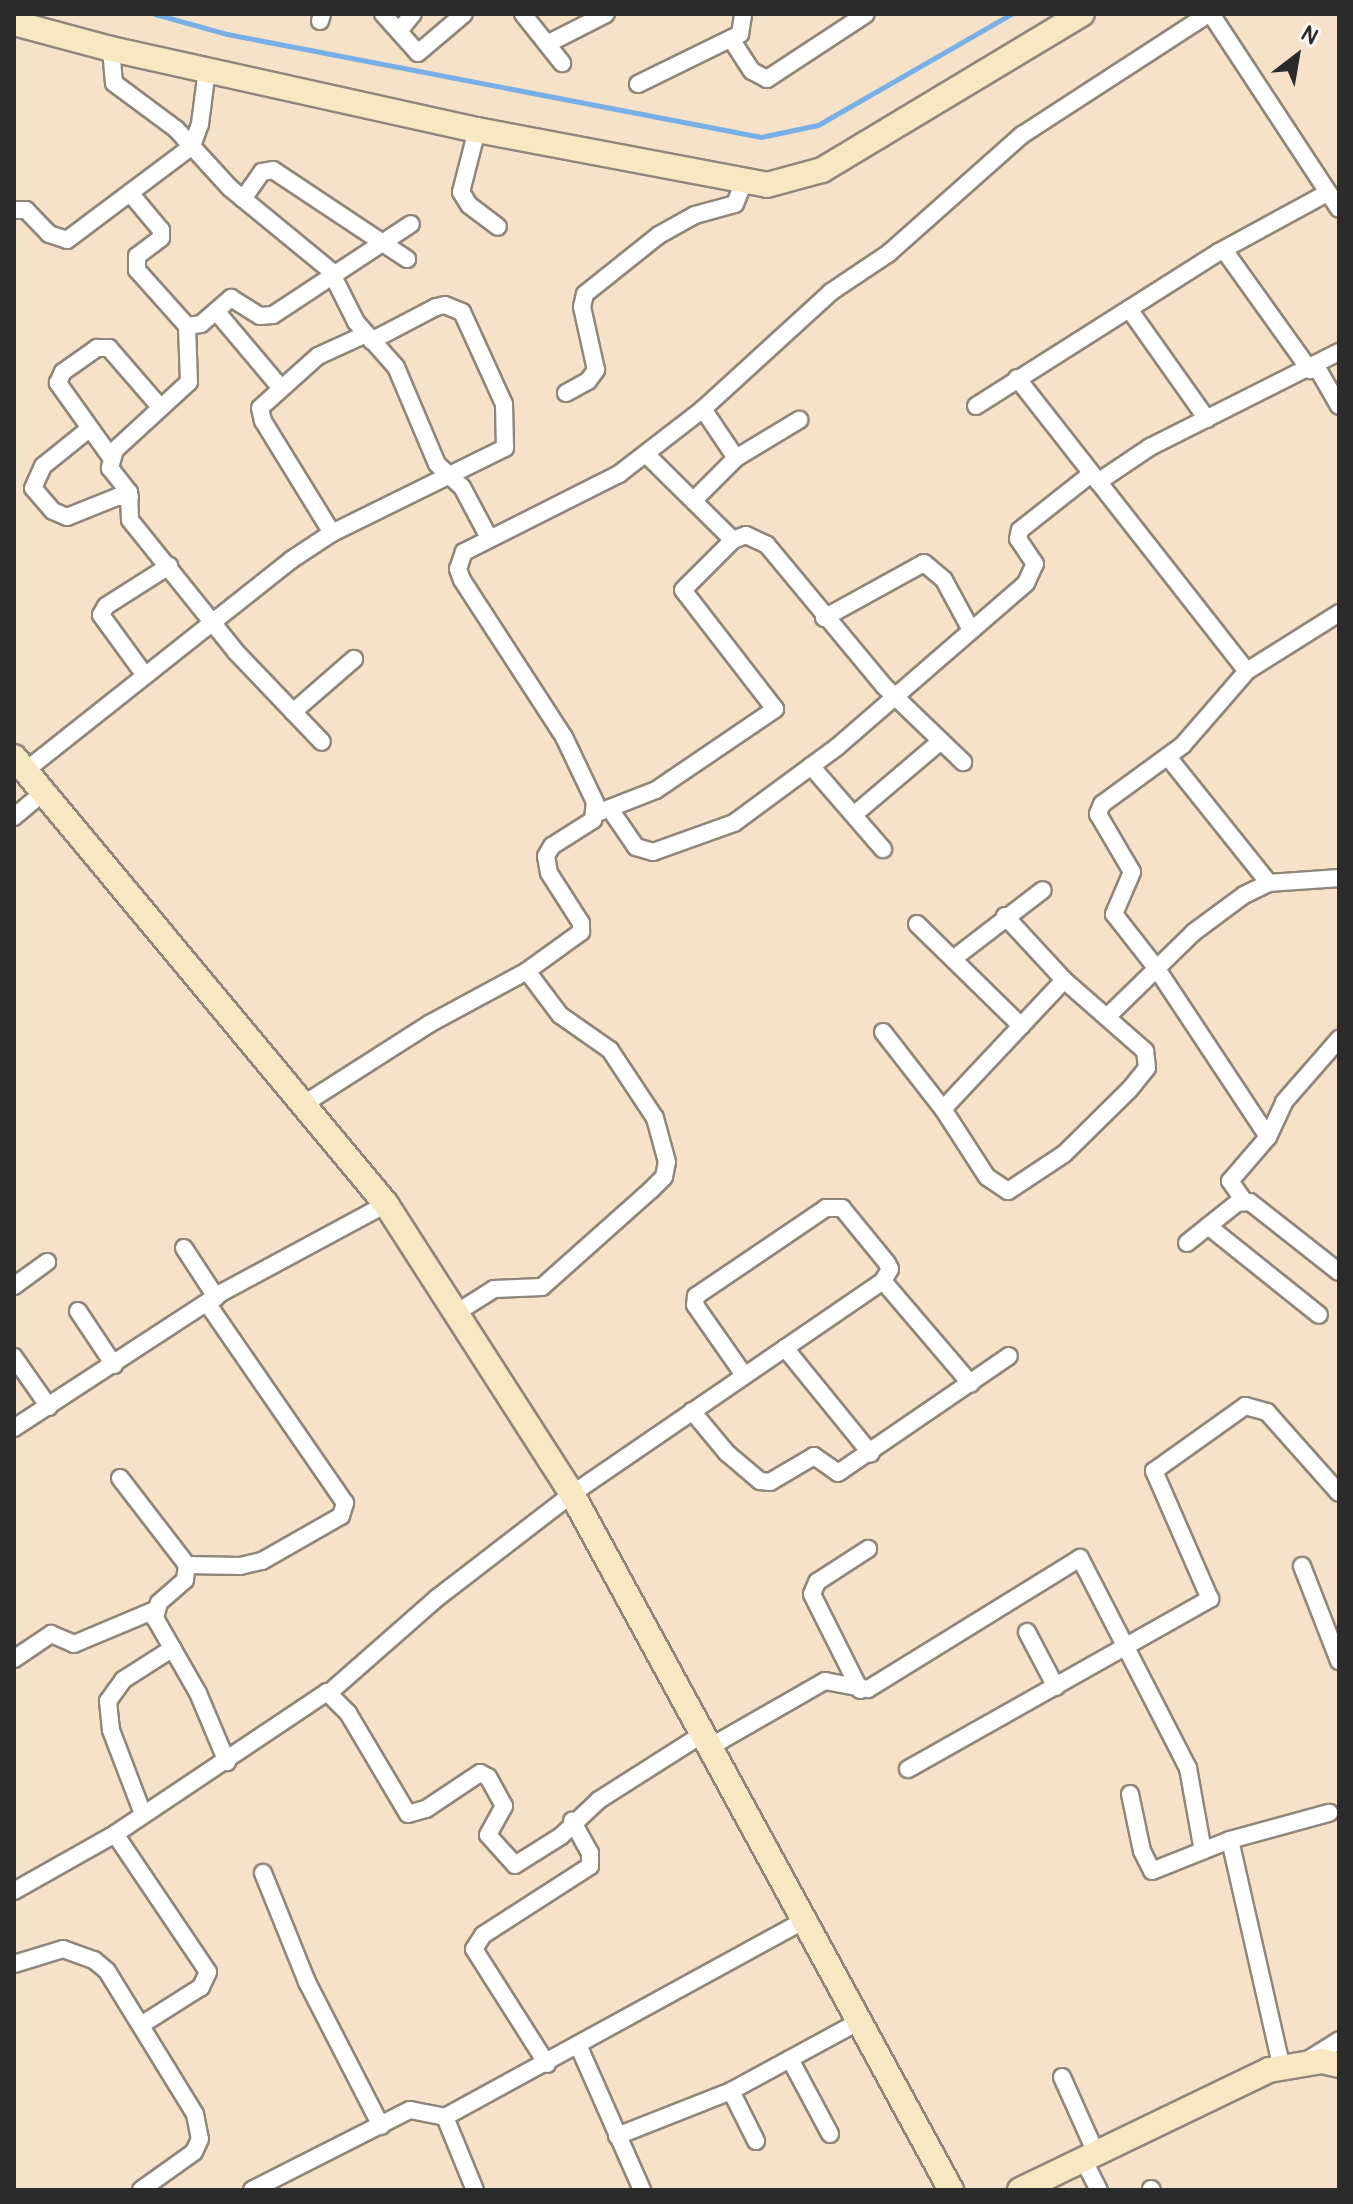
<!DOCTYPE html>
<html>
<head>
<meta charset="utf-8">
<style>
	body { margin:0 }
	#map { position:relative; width:1353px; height:2204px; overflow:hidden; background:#f5e2c8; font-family:Pangolin,sans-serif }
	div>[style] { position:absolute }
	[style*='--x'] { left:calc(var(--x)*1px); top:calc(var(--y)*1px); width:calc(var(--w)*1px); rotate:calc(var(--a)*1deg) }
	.stream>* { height:5px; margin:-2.5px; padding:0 2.5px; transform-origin:2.5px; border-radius:2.5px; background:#77afe6 }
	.roads { filter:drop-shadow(2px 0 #90867a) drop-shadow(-2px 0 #90867a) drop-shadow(0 2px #90867a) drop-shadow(0 -2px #90867a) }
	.street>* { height:16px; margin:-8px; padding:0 8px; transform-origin:8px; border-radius:8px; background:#fff }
	.secondary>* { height:24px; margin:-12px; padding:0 12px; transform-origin:12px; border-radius:12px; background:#f7e8c3 }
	span { translate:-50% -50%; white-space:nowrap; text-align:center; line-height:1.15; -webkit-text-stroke:6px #fbf7ec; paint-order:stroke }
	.frame { position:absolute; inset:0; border:16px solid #2b2b2b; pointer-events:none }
	.north { position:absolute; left:1257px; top:16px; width:80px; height:80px; -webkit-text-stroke:6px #fbf7ec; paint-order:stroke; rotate:31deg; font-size:22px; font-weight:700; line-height:32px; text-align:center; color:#2b2b2b }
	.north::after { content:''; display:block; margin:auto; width:28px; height:36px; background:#2b2b2b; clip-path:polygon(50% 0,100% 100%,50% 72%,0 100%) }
</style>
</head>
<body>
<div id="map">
	<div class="stream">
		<i style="--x:155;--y:14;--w:75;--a:15.5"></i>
		<i style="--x:227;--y:34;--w:544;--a:10.92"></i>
		<i style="--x:761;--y:137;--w:58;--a:-11.9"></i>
		<i style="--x:818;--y:125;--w:223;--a:-29.9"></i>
	</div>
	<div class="roads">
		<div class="street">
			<i style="--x:383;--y:14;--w:52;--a:48.1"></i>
			<i style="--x:418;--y:53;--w:60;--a:-40.3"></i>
			<i style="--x:523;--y:14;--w:63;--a:51.5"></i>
			<i style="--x:1211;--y:14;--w:233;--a:56.7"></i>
			<i style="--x:320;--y:21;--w:7;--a:-74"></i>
			<i style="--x:399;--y:31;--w:22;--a:-51"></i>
			<i style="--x:731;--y:39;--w:38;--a:57"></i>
			<i style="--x:752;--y:71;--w:17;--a:28"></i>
			<i style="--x:767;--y:79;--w:118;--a:-33.3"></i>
			<i style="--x:547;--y:44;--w:66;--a:-27"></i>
			<i style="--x:111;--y:49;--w:34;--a:85"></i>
			<i style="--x:114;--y:83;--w:77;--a:36.6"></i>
			<i style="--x:176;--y:129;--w:80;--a:47.5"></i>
			<i style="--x:230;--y:188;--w:129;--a:39.4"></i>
			<i style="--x:330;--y:270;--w:58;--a:63.4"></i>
			<i style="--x:356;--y:322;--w:60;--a:48.4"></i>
			<i style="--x:396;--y:367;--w:105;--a:67.1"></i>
			<i style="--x:437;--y:464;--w:34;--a:43"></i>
			<i style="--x:462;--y:487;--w:55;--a:62"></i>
			<i style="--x:638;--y:84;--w:114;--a:-26.1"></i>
			<i style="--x:740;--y:34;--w:20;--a:-81"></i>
			<i style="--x:477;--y:130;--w:64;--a:104.5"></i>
			<i style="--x:461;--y:192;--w:15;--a:58"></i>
			<i style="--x:469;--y:205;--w:36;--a:37"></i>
			<i style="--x:130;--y:193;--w:48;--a:50"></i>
			<i style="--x:161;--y:230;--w:8;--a:90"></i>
			<i style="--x:161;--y:238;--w:30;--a:143"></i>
			<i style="--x:137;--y:256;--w:14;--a:90"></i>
			<i style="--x:137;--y:270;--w:75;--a:48.2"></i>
			<i style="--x:187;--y:326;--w:14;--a:-8"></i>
			<i style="--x:201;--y:324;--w:40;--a:-41"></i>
			<i style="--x:231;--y:298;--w:34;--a:32"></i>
			<i style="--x:260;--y:316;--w:13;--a:-4"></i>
			<i style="--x:273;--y:315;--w:165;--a:-33.4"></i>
			<i style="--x:243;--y:199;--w:33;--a:-55"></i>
			<i style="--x:262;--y:172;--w:11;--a:-10"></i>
			<i style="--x:273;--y:170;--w:161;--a:33.6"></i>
			<i style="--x:14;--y:210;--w:12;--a:0"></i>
			<i style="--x:26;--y:210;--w:33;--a:46"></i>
			<i style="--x:49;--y:234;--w:19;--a:18"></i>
			<i style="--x:67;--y:240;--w:156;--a:-36.9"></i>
			<i style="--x:192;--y:146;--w:23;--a:-70"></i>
			<i style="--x:200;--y:124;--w:55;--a:-82.7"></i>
			<i style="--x:1224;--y:250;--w:148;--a:54.4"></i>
			<i style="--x:1129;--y:309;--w:135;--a:54.7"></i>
			<i style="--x:216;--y:311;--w:99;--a:49.9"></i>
			<i style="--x:187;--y:326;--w:56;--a:88"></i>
			<i style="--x:189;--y:382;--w:100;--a:137.4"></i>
			<i style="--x:115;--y:450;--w:19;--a:106"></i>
			<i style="--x:110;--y:468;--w:31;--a:52"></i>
			<i style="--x:129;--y:492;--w:28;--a:88"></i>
			<i style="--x:130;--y:520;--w:169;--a:51.2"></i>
			<i style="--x:236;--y:652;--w:124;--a:46.3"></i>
			<i style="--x:1316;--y:366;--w:46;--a:60.1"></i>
			<i style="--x:1017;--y:378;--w:372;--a:51.9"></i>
			<i style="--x:1247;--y:671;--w:98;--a:130.9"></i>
			<i style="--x:1183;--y:745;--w:100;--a:143.9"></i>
			<i style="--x:1102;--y:804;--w:11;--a:112"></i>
			<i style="--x:1098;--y:814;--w:67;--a:59.6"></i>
			<i style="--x:1132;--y:872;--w:46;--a:113.2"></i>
			<i style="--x:1114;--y:914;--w:70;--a:52"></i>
			<i style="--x:1157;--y:969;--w:201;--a:56.5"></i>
			<i style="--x:1268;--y:1137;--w:58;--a:130.8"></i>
			<i style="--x:1230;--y:1181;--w:24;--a:55"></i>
			<i style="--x:566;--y:393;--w:25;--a:-29"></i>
			<i style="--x:588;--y:381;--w:14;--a:-54"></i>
			<i style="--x:596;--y:370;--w:65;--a:-102.5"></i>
			<i style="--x:582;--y:307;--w:13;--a:-77"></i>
			<i style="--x:585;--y:294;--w:95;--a:-38.6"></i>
			<i style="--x:659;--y:235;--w:41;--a:-29.1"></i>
			<i style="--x:695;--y:215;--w:41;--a:-15.4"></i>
			<i style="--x:735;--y:204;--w:22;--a:-68"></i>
			<i style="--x:976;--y:406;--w:288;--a:-32.4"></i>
			<i style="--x:1219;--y:252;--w:123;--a:-28.6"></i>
			<i style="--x:703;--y:409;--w:59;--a:56"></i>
			<i style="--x:89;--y:429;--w:59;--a:141.2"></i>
			<i style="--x:43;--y:466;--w:24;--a:114"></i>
			<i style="--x:33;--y:488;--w:30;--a:49"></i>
			<i style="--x:53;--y:511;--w:15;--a:23"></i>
			<i style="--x:67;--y:517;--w:54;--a:-21.8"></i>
			<i style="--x:117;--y:497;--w:13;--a:0"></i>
			<i style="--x:646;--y:454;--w:122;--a:44.7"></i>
			<i style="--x:110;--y:456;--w:90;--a:-125.5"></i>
			<i style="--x:58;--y:383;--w:12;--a:-66"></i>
			<i style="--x:63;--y:372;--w:42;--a:-35.2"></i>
			<i style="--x:97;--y:348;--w:12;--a:0"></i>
			<i style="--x:109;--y:348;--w:79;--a:49.1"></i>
			<i style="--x:1098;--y:482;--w:63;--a:-33.9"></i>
			<i style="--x:1150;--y:447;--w:212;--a:-26.7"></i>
			<i style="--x:694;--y:500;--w:59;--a:-45"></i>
			<i style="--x:736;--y:458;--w:74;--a:-31.1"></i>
			<i style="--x:332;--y:533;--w:132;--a:-121.6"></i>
			<i style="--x:263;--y:421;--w:13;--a:-103"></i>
			<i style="--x:260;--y:408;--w:78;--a:-41.9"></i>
			<i style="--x:318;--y:356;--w:53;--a:-24.6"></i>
			<i style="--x:824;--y:618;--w:114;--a:-28.8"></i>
			<i style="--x:924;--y:563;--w:26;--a:40"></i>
			<i style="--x:944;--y:580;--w:57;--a:61.6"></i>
			<i style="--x:1247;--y:671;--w:109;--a:-32.2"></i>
			<i style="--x:144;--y:674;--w:73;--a:-126.1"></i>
			<i style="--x:101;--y:615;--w:10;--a:-61"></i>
			<i style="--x:106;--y:606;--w:75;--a:-32.4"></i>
			<i style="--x:293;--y:712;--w:81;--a:-41"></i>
			<i style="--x:1168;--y:757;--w:161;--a:51.3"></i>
			<i style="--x:811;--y:766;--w:110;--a:49.1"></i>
			<i style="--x:25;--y:771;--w:340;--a:-38.4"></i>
			<i style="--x:291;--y:560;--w:49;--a:-33.4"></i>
			<i style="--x:332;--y:533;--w:193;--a:-26.2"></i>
			<i style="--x:505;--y:448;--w:44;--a:-91.3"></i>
			<i style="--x:504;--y:404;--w:101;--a:-114.5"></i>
			<i style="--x:462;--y:312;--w:18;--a:-158"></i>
			<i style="--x:445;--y:305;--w:9;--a:167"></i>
			<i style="--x:436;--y:307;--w:73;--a:152.4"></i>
			<i style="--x:610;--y:809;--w:46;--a:55.6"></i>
			<i style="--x:636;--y:847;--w:18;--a:16"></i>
			<i style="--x:653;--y:852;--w:86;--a:-19.7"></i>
			<i style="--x:734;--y:823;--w:128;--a:-36.4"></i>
			<i style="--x:837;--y:747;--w:250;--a:-40.9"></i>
			<i style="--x:1026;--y:583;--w:21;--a:-65"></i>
			<i style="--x:1035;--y:564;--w:30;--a:-124"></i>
			<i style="--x:1018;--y:539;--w:9;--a:-77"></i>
			<i style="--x:1020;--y:530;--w:90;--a:-38.3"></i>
			<i style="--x:597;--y:813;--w:63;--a:-21.3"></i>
			<i style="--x:656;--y:790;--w:144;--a:-34.2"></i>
			<i style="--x:775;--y:709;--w:150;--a:-127.7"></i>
			<i style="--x:683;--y:590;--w:71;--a:-45"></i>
			<i style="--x:733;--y:540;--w:14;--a:-21"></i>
			<i style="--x:746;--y:535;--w:23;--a:25"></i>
			<i style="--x:767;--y:545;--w:183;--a:50.3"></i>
			<i style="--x:884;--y:686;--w:110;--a:43.9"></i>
			<i style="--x:856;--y:813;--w:111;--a:-40.3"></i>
			<i style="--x:14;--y:817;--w:38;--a:-40"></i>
			<i style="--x:1005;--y:916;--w:87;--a:47.3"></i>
			<i style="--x:917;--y:924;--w:146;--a:44.4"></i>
			<i style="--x:953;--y:959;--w:113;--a:-37.5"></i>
			<i style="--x:1109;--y:1015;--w:119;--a:-44.3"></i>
			<i style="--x:1194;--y:932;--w:62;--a:-36.5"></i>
			<i style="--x:1244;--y:895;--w:28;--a:-26"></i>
			<i style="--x:1269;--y:883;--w:70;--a:-4.1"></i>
			<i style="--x:883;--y:1032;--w:98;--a:52.1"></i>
			<i style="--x:943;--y:1109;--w:177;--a:-46.8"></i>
			<i style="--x:1064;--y:980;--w:108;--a:41.2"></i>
			<i style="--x:1145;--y:1051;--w:17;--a:83"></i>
			<i style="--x:1147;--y:1068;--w:28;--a:129"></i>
			<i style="--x:1129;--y:1090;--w:91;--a:135.4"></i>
			<i style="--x:1064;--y:1154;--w:67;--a:146.5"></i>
			<i style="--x:1008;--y:1191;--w:25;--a:-146"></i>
			<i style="--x:987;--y:1177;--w:81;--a:-122.9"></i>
			<i style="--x:304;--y:1104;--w:148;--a:-32.6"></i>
			<i style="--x:429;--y:1024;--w:111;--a:-28.4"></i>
			<i style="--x:527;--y:971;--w:67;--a:-35.8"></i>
			<i style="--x:581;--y:932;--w:9;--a:-90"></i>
			<i style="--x:581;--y:923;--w:59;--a:-122.6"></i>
			<i style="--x:549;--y:873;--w:17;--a:-100"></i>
			<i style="--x:546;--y:856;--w:12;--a:-59"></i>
			<i style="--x:552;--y:846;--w:49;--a:-32.4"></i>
			<i style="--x:593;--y:820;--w:18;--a:-84"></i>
			<i style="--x:595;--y:802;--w:72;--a:-115.5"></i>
			<i style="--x:564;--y:737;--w:187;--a:-123"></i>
			<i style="--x:462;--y:580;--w:12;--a:-110"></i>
			<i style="--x:458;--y:569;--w:18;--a:-71"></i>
			<i style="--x:464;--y:552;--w:174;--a:-26.7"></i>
			<i style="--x:619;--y:474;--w:106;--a:-37.7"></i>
			<i style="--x:703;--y:409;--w:173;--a:-42.4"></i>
			<i style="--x:831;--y:292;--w:70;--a:-33.9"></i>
			<i style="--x:889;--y:253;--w:178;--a:-41.6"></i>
			<i style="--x:1022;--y:135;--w:222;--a:-33"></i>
			<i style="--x:1268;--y:1137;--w:38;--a:-65"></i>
			<i style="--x:1284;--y:1102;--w:84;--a:-48.9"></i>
			<i style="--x:1208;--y:1226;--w:142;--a:38.7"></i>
			<i style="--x:1187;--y:1243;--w:64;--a:-38.7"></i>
			<i style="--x:1237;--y:1203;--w:13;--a:-4"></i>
			<i style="--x:1250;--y:1202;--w:113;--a:38.2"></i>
			<i style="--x:184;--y:1248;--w:59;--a:56.9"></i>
			<i style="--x:883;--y:1281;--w:135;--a:49.5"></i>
			<i style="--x:14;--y:1286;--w:41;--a:-36"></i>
			<i style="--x:78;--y:1311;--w:65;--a:56.3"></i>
			<i style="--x:456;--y:1313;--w:45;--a:-32.3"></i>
			<i style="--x:494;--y:1289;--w:48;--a:-2.4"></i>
			<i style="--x:542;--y:1287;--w:146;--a:-41.7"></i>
			<i style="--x:651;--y:1190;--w:18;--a:-45"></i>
			<i style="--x:664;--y:1177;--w:15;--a:-79"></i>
			<i style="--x:667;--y:1162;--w:46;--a:-105.3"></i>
			<i style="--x:655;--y:1118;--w:82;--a:-123.5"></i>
			<i style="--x:610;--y:1050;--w:61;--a:-145"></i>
			<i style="--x:560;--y:1015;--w:55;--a:-126.9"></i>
			<i style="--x:785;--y:1348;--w:136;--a:50.9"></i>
			<i style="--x:14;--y:1357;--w:61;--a:55"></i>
			<i style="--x:692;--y:1411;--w:55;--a:50.2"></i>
			<i style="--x:727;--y:1453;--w:43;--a:40.3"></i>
			<i style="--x:760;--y:1481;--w:10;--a:6"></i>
			<i style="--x:770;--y:1482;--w:51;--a:-30.6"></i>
			<i style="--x:814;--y:1456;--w:29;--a:35"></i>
			<i style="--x:838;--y:1473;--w:207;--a:-34.4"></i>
			<i style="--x:14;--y:1428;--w:247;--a:-33.1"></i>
			<i style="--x:221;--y:1293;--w:187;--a:-28.3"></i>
			<i style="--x:120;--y:1478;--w:110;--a:52.4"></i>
			<i style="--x:187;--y:1565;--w:15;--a:98"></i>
			<i style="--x:185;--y:1580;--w:35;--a:139"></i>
			<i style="--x:159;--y:1603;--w:16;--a:105"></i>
			<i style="--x:155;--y:1618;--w:86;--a:60.2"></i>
			<i style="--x:198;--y:1693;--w:75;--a:67.2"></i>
			<i style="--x:187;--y:1565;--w:53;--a:1.1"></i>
			<i style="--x:240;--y:1566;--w:23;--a:-13"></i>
			<i style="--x:262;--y:1561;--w:91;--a:-29.7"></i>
			<i style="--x:341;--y:1516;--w:14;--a:-73"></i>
			<i style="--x:345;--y:1503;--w:243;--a:-124.6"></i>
			<i style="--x:1302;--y:1566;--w:102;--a:68.7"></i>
			<i style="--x:1027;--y:1632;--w:62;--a:62.2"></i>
			<i style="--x:14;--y:1659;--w:45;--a:-34"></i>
			<i style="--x:51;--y:1634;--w:25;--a:23"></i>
			<i style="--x:74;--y:1644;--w:88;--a:-22.8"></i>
			<i style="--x:860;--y:1690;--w:107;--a:-116.6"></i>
			<i style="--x:812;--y:1594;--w:13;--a:-67"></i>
			<i style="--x:817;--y:1582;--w:61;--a:-32.9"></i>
			<i style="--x:330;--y:1692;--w:142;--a:-41.3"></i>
			<i style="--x:437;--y:1598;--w:170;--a:-37.6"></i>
			<i style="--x:572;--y:1494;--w:377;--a:-34.4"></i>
			<i style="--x:883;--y:1281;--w:14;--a:-60"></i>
			<i style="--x:890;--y:1269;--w:7;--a:-117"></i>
			<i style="--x:887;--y:1263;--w:71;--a:-129.3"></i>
			<i style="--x:842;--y:1208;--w:16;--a:180"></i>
			<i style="--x:826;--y:1208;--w:157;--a:145.9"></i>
			<i style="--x:696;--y:1296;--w:9;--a:96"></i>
			<i style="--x:695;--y:1305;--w:85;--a:55"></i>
			<i style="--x:708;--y:1748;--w:135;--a:-29.8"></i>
			<i style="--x:825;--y:1681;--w:44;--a:10.5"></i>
			<i style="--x:868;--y:1689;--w:249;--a:-31.7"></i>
			<i style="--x:1080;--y:1558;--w:236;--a:62.8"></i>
			<i style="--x:1188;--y:1768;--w:84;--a:79.8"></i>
			<i style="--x:908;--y:1769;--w:347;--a:-29.4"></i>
			<i style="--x:1210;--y:1599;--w:140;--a:-113.6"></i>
			<i style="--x:1154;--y:1471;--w:112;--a:-35.5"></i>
			<i style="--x:1245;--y:1406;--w:23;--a:15"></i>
			<i style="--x:1267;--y:1412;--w:108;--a:48.4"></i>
			<i style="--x:1130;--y:1794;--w:58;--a:78.1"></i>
			<i style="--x:1142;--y:1851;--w:22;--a:63"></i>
			<i style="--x:1152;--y:1871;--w:84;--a:-21.7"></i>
			<i style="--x:1230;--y:1840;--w:103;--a:-15.3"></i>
			<i style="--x:143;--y:1814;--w:90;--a:-110.9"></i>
			<i style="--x:111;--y:1730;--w:29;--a:-96"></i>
			<i style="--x:108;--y:1701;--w:26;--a:-54"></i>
			<i style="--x:123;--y:1680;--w:59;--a:-32.6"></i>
			<i style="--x:115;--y:1834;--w:166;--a:56"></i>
			<i style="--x:208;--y:1972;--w:17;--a:115"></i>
			<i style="--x:201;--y:1987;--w:71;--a:147.7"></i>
			<i style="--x:1230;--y:1840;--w:234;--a:77.2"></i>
			<i style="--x:263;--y:1873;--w:118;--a:68"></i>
			<i style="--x:307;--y:1982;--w:162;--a:62.8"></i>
			<i style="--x:14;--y:1891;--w:116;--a:-29.4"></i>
			<i style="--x:115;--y:1834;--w:255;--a:-33.8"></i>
			<i style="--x:327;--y:1692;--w:30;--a:45"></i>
			<i style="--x:348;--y:1713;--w:117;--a:59.3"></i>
			<i style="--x:408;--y:1814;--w:19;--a:-16"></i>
			<i style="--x:426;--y:1809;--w:65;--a:-33.7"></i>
			<i style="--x:480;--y:1773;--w:9;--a:27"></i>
			<i style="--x:488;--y:1777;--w:33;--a:61"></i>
			<i style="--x:504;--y:1806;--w:33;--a:119"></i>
			<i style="--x:488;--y:1835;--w:40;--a:48"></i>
			<i style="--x:515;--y:1865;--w:54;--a:-32.2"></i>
			<i style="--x:561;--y:1836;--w:52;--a:-43.5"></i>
			<i style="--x:599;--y:1800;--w:121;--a:-32.5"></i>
			<i style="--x:14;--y:1964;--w:51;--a:-17"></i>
			<i style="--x:63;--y:1949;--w:33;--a:20"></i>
			<i style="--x:94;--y:1960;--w:17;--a:40"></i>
			<i style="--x:107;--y:1971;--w:168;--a:58.4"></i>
			<i style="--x:195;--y:2114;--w:25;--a:79"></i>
			<i style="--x:200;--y:2139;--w:14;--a:115"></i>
			<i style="--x:194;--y:2152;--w:65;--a:144.4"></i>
			<i style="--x:579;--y:2047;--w:156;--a:66.2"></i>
			<i style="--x:790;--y:2059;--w:85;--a:61.9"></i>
			<i style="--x:1306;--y:2061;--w:39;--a:-32"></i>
			<i style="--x:547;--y:2064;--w:136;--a:-122.4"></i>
			<i style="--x:474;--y:1949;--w:17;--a:-57"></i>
			<i style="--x:483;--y:1935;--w:127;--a:-32.8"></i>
			<i style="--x:590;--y:1866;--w:13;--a:-90"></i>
			<i style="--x:590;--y:1853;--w:37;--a:-119"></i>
			<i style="--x:1062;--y:2077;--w:83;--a:65.9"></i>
			<i style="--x:731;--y:2091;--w:56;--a:63.4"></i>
			<i style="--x:445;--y:2117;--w:79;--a:67.7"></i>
			<i style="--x:617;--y:2136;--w:123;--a:-21.5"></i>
			<i style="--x:731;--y:2091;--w:145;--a:-28.5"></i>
			<i style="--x:1083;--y:2159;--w:35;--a:63"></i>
			<i style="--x:1151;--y:2189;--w:1;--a:45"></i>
			<i style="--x:252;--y:2190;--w:177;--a:-26.9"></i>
			<i style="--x:410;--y:2110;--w:36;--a:11"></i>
			<i style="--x:445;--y:2117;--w:408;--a:-28.7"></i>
		</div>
		<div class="secondary">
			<i style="--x:14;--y:23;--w:100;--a:15"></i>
			<i style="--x:111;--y:49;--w:375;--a:12.5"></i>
			<i style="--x:477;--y:130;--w:295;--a:10.7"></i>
			<i style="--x:767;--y:185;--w:57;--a:-15.3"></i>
			<i style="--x:822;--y:170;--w:303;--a:-31"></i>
			<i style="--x:14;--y:757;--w:582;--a:50.23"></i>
			<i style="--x:386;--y:1204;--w:345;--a:57.3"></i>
			<i style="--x:572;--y:1494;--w:793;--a:61.43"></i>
			<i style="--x:1020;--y:2190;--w:276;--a:-25.7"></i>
			<i style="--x:1269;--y:2070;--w:54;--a:-9.6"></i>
			<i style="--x:1322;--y:2061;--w:17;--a:13"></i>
		</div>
	</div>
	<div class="frame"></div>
	<div class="north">N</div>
</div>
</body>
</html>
